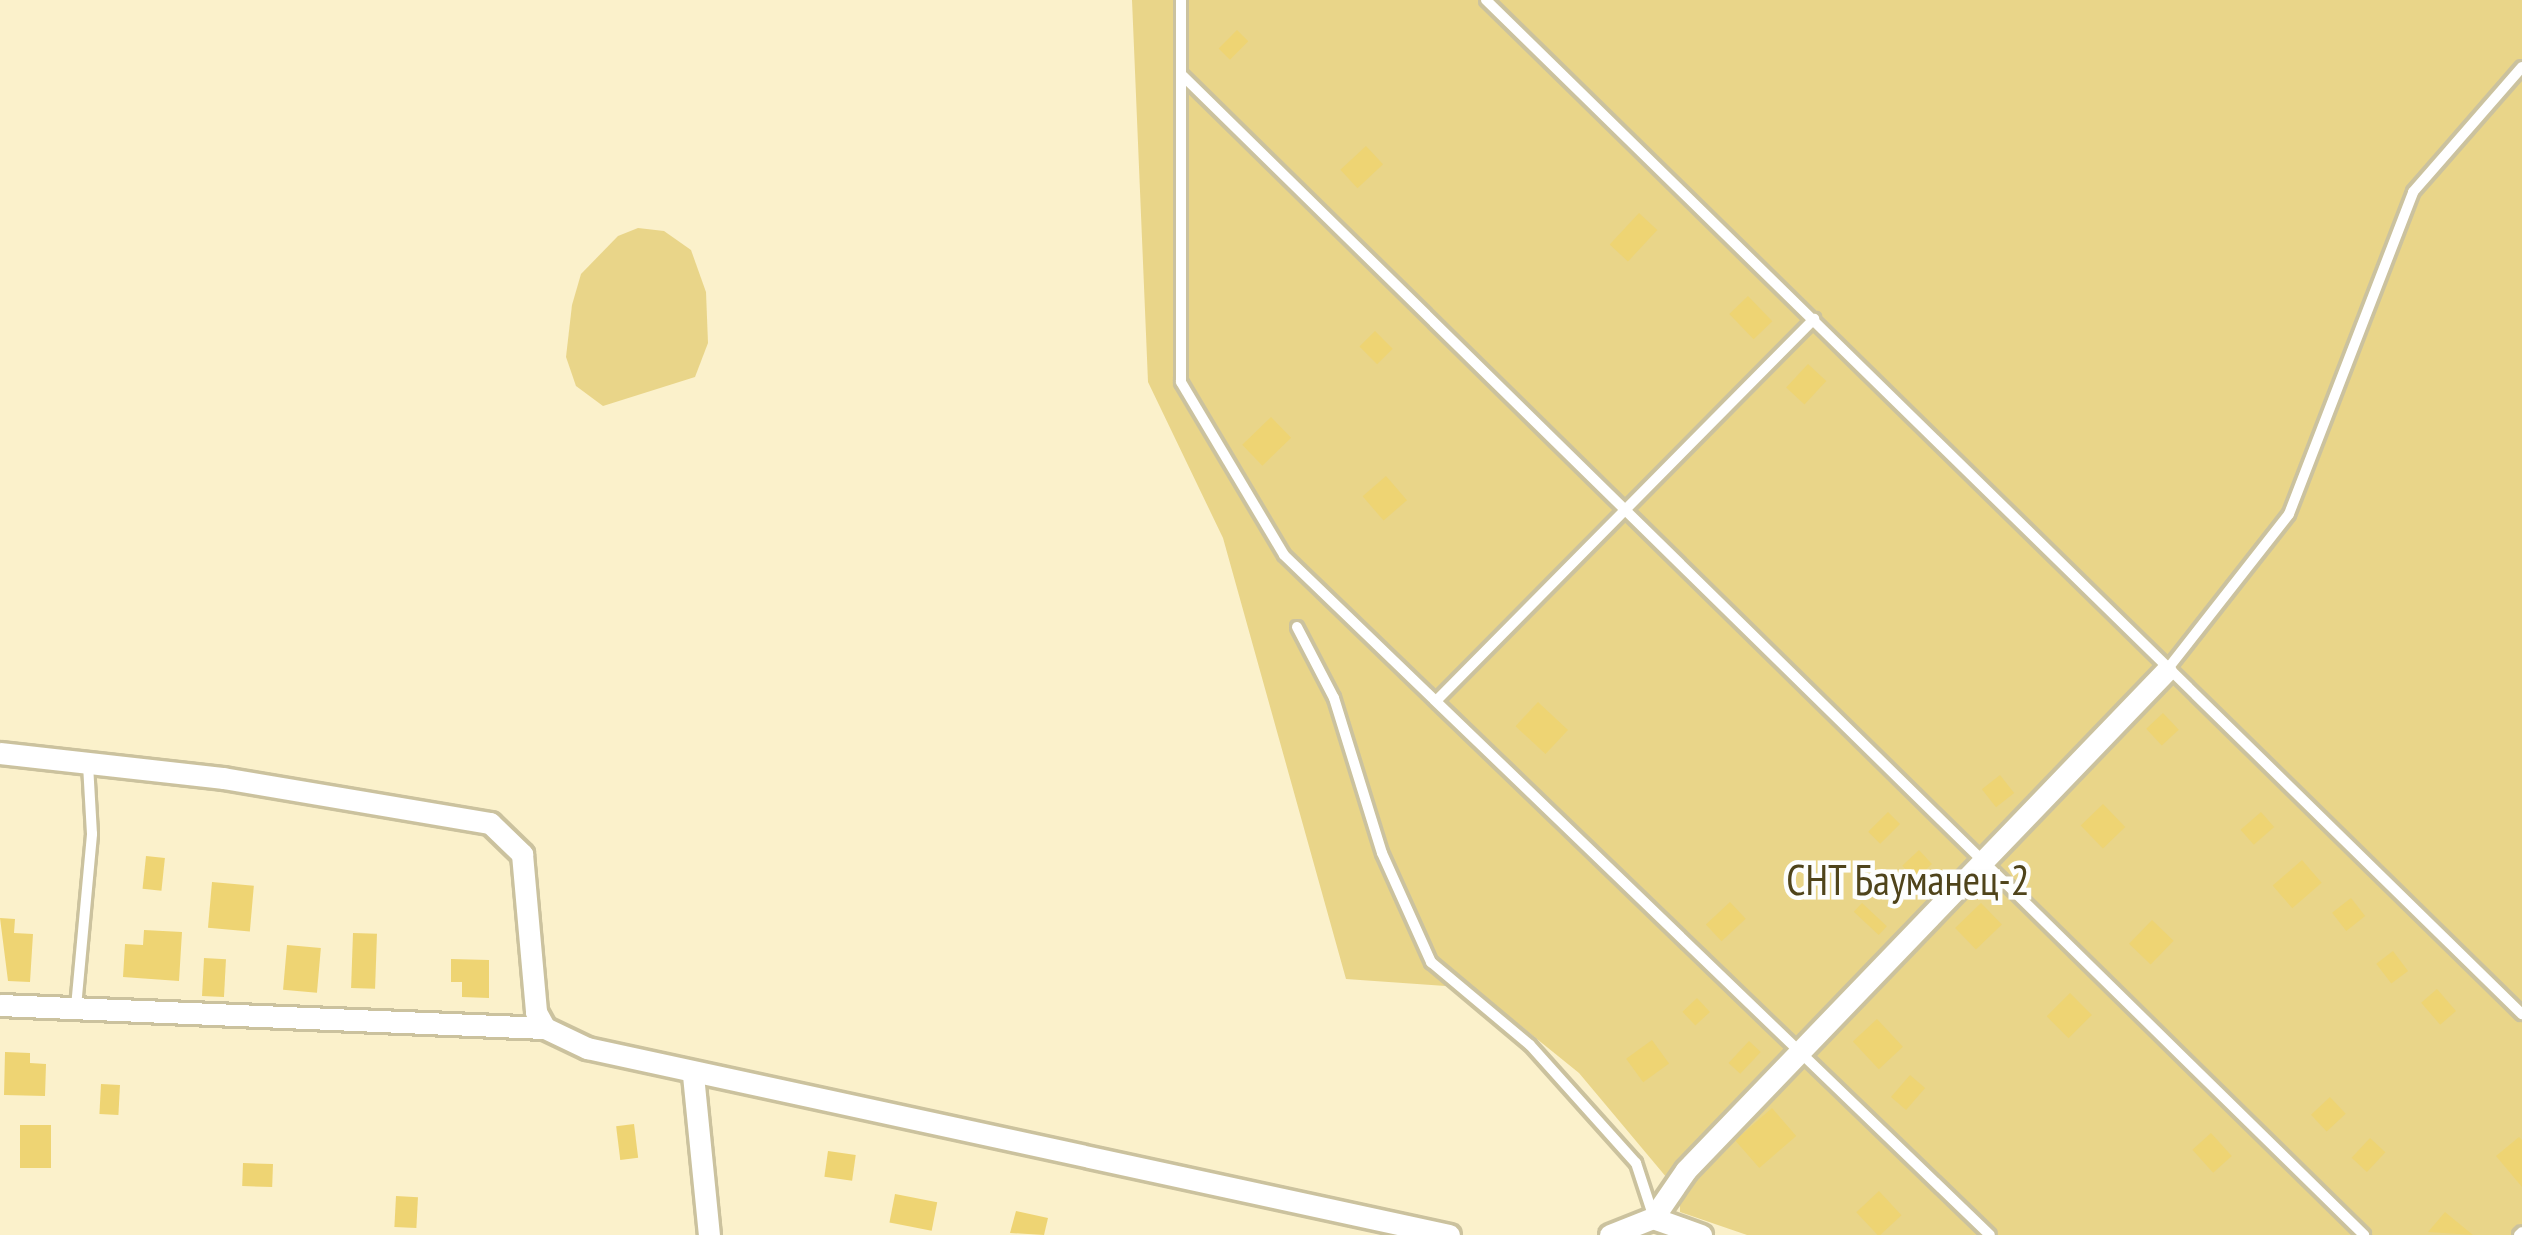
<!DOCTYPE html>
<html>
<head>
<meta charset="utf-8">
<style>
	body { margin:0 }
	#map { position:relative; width:2522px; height:1235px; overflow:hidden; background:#fbf1cb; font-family:"PT Sans Narrow",sans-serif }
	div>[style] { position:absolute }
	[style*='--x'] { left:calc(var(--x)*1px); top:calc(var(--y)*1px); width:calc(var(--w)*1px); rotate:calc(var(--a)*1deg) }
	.green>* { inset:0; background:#e9d589 }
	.building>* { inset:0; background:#eed473; transform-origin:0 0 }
	.roads { filter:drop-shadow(3px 0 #cbc29e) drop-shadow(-3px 0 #cbc29e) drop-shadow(0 3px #cbc29e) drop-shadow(0 -3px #cbc29e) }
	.service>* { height:10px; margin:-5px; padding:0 5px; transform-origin:5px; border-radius:5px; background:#fff }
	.minor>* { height:21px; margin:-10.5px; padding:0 10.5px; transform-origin:10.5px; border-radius:10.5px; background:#fff }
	span { translate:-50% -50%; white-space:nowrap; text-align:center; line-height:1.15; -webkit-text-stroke:9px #fdfefd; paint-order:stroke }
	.park-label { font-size:42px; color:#4f441b }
</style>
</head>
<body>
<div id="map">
	<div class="green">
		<i style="clip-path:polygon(1132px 0,2522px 0,2522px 1235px,1747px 1235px,1680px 1212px,1680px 1167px,1667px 1178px,1579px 1073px,1474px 988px,1346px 979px,1223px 538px,1148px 382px)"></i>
		<i style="clip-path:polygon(638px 228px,664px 231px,691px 250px,706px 292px,708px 343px,695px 377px,603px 406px,576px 386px,566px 357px,572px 305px,581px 274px,618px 236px)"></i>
	</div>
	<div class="building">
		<i style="left:1237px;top:30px;width:16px;height:26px;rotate:45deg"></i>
		<i style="left:1366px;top:146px;width:25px;height:35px;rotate:47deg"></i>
		<i style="left:1639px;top:213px;width:25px;height:43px;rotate:43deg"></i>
		<i style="left:1748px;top:296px;width:35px;height:26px;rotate:46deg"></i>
		<i style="left:1375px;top:331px;width:25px;height:22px;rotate:45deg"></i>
		<i style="left:1808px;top:364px;width:25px;height:32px;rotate:43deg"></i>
		<i style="left:1271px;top:417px;width:29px;height:40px;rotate:46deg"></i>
		<i style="left:1386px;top:476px;width:32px;height:31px;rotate:49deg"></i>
		<i style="left:1538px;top:702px;width:41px;height:33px;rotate:43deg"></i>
		<i style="left:2163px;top:713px;width:23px;height:23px;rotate:47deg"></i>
		<i style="left:2000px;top:775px;width:23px;height:23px;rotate:52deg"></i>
		<i style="left:2103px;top:804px;width:32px;height:31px;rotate:46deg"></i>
		<i style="left:1888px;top:812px;width:17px;height:28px;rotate:45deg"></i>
		<i style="left:2261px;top:812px;width:20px;height:27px;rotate:49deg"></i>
		<i style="left:1919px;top:850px;width:19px;height:23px;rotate:47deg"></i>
		<i style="left:146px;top:856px;width:19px;height:33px;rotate:6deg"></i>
		<i style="left:2302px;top:860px;width:30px;height:39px;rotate:49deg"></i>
		<i style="left:212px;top:882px;width:42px;height:46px;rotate:5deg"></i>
		<i style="left:2351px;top:898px;width:23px;height:24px;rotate:52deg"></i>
		<i style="left:1730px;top:902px;width:23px;height:33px;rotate:47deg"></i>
		<i style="left:1862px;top:903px;width:34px;height:12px;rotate:43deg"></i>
		<i style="left:1981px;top:903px;width:30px;height:36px;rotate:46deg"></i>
		<i style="clip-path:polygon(0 918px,15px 919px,14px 933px,33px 934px,30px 982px,8px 981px)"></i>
		<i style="left:2152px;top:920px;width:30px;height:33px;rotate:44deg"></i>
		<i style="clip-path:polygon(144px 930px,182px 932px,179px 981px,123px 977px,125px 944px,143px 945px)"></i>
		<i style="left:353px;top:933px;width:24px;height:55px;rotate:2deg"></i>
		<i style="left:287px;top:945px;width:34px;height:45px;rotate:5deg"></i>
		<i style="left:2393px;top:951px;width:25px;height:21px;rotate:53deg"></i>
		<i style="left:204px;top:958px;width:22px;height:38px;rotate:3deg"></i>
		<i style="clip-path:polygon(451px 959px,489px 960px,489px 998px,462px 997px,462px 982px,451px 982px)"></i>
		<i style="left:2437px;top:989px;width:29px;height:21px;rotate:49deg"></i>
		<i style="left:2070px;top:993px;width:31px;height:33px;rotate:45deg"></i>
		<i style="left:1697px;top:998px;width:19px;height:20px;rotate:47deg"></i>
		<i style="left:1877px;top:1019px;width:38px;height:33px;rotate:47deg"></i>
		<i style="left:1652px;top:1040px;width:29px;height:32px;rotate:54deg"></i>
		<i style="left:1749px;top:1041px;width:16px;height:30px;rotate:43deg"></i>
		<i style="clip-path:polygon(5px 1052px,30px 1053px,30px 1063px,46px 1064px,45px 1096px,4px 1095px)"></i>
		<i style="left:1910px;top:1075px;width:20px;height:29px;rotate:41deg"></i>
		<i style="left:101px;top:1084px;width:19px;height:30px;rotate:3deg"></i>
		<i style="left:2330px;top:1097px;width:23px;height:26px;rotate:47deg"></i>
		<i style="left:1772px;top:1108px;width:37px;height:49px;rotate:49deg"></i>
		<i style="left:634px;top:1124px;width:34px;height:18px;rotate:83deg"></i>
		<i style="left:51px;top:1125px;width:43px;height:31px;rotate:90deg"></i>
		<i style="left:2211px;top:1133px;width:31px;height:25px;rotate:48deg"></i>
		<i style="clip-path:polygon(2519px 1137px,2522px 1140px,2522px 1187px,2496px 1156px)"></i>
		<i style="left:2370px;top:1138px;width:21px;height:27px;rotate:43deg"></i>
		<i style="left:828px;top:1151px;width:28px;height:26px;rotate:8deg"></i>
		<i style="left:243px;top:1163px;width:30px;height:23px;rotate:2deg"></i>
		<i style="left:1879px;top:1191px;width:33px;height:31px;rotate:47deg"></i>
		<i style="left:895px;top:1194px;width:43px;height:29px;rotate:11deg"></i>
		<i style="left:396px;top:1196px;width:22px;height:31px;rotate:3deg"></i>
		<i style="clip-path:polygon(1016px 1211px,1048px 1218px,1044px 1235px,1010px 1233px)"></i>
		<i style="clip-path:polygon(2445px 1212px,2473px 1235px,2428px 1232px)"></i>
	</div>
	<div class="roads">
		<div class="service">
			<i style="--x:1181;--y:0;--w:382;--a:90"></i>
			<i style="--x:1181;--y:382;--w:201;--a:59.2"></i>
			<i style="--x:1284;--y:555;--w:980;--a:43.93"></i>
			<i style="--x:1486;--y:0;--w:1450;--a:44.39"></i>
			<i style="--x:1183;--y:76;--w:1655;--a:44.46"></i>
			<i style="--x:1297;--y:627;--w:80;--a:62.5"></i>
			<i style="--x:1334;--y:698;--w:162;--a:72.8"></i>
			<i style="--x:1382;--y:853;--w:120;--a:65.8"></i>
			<i style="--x:1431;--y:962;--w:129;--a:40"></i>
			<i style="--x:1530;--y:1045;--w:159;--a:48.1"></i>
			<i style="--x:1636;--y:1163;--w:55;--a:71.9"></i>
			<i style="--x:2166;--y:671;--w:199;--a:-51.9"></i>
			<i style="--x:2289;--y:514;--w:345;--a:-68.9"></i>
			<i style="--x:2413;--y:192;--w:166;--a:-48.9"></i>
			<i style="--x:1438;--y:699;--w:535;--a:-45.3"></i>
			<i style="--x:76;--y:1007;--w:174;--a:-84.7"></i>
			<i style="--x:92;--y:834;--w:70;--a:-93.3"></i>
			<i style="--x:2519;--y:1235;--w:4;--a:-45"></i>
		</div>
		<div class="minor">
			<i style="--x:0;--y:753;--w:224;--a:6.4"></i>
			<i style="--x:223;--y:778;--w:271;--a:9.6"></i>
			<i style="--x:490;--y:823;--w:45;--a:44.1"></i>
			<i style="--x:522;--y:854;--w:159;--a:84.9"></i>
			<i style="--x:536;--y:1012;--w:18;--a:61"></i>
			<i style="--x:545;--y:1028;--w:47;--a:25.5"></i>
			<i style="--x:587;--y:1048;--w:882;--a:12.24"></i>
			<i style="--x:0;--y:1005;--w:545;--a:2.42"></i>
			<i style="--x:693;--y:1075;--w:161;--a:84.3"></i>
			<i style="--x:1653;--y:1218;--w:51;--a:19.5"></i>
			<i style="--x:1610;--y:1235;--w:46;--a:-21.6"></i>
			<i style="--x:1653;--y:1218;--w:58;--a:-55.5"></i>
			<i style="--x:1686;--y:1170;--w:692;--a:-46.11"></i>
		</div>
	</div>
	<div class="park-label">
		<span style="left:1908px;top:880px">СНТ Бауманец-2</span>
	</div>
</div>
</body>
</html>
